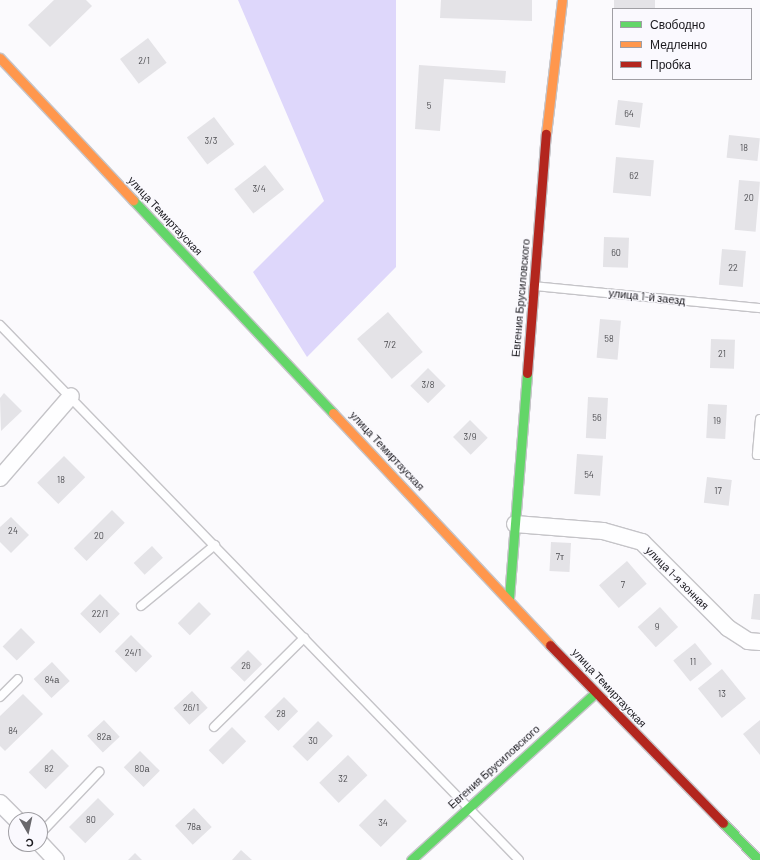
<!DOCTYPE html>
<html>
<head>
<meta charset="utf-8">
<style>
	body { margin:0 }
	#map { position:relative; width:760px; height:860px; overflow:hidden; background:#fbfafd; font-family:Barlow,sans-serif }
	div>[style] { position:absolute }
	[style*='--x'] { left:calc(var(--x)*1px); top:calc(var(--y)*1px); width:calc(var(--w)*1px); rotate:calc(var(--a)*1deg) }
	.green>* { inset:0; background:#ded7fb }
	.building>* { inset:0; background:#e4e3e7; transform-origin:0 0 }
	.roads { filter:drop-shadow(1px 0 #c5c4c8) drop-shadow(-1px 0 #c5c4c8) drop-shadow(0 1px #c5c4c8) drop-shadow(0 -1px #c5c4c8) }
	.lane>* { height:8px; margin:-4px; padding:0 4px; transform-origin:4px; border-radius:4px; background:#fefeff }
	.street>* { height:16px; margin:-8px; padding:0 8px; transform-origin:8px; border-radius:8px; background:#fefeff }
	.fast>* { height:9px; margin:-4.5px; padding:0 4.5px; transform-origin:4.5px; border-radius:4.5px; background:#63d668 }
	.slow>* { height:9px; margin:-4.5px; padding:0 4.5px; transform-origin:4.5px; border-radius:4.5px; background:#ff974d }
	.jam>* { height:9px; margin:-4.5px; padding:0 4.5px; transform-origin:4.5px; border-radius:4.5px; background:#b3261e }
	span { translate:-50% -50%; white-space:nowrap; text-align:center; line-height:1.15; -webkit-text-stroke:3px #faf9fe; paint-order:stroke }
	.number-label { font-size:9px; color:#4c4c50 }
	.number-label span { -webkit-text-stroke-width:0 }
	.street-label { font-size:11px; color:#1a191e }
	.legend { position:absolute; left:612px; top:8px; width:140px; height:72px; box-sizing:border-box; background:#faf9fe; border:1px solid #a09fa4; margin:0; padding:5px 7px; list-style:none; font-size:12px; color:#1a191e }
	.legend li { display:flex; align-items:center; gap:8px; height:20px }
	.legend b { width:20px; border:1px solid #a09fa4 }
	.north { position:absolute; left:8px; top:812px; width:40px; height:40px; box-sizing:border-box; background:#faf9fe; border:1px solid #a09fa4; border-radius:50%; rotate:171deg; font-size:11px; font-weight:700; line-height:16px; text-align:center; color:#1a191e }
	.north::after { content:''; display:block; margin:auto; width:14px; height:18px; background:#69686c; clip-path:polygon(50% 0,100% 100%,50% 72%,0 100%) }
</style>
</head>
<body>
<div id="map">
	<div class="green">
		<i style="clip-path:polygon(238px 0,396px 0,396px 267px,307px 357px,253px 272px,324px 201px)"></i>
	</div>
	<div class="building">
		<i style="clip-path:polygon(54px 0,86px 0,92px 6px,50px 47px,28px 25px)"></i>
		<i style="clip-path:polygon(441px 0,532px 0,532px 21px,440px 18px)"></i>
		<i style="left:614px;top:0;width:41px;height:9px"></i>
		<i style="left:148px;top:38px;width:31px;height:35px;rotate:53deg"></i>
		<i style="clip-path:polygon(419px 65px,506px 71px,505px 83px,444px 79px,440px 131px,415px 129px)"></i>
		<i style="left:618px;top:100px;width:25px;height:25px;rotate:7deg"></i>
		<i style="left:214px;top:117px;width:34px;height:34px;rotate:53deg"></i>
		<i style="left:729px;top:135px;width:31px;height:23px;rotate:6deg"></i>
		<i style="left:616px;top:157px;width:38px;height:36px;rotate:5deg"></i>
		<i style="left:265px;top:165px;width:31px;height:39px;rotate:52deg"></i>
		<i style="left:739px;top:180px;width:21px;height:50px;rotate:5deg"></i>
		<i style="left:604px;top:237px;width:25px;height:30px;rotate:2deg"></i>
		<i style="left:722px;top:249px;width:24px;height:36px;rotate:5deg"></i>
		<i style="left:388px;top:312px;width:53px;height:41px;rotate:49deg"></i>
		<i style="left:600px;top:319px;width:21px;height:39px;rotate:5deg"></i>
		<i style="left:711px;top:339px;width:24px;height:29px;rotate:2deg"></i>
		<i style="left:428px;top:368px;width:25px;height:25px;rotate:45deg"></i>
		<i style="clip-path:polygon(4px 393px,22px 411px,1px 431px,0 398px)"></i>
		<i style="left:588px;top:397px;width:20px;height:41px;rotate:3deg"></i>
		<i style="left:708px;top:404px;width:19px;height:34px;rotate:3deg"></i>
		<i style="left:470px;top:420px;width:25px;height:24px;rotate:45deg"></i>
		<i style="left:577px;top:454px;width:26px;height:40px;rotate:4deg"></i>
		<i style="left:64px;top:456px;width:30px;height:38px;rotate:45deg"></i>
		<i style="left:707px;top:477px;width:25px;height:26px;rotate:7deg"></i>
		<i style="left:112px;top:510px;width:18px;height:54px;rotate:45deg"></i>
		<i style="clip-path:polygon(11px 517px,29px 535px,11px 553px,0 542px,0 527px)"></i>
		<i style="left:551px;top:542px;width:20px;height:29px;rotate:3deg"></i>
		<i style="left:152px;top:546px;width:16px;height:25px;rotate:47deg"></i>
		<i style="left:627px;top:561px;width:30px;height:37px;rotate:49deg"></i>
		<i style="left:100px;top:594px;width:28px;height:28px;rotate:45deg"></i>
		<i style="clip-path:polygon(754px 594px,760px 594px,760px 620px,751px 619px)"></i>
		<i style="left:199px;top:602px;width:17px;height:30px;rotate:45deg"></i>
		<i style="left:660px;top:607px;width:27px;height:30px;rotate:48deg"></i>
		<i style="left:21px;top:628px;width:20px;height:26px;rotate:45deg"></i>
		<i style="left:131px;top:635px;width:30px;height:23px;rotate:45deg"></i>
		<i style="left:695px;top:643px;width:27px;height:28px;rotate:51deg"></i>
		<i style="left:248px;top:650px;width:20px;height:25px;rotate:45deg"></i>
		<i style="left:52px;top:662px;width:26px;height:25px;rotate:47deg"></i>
		<i style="left:722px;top:669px;width:38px;height:31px;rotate:51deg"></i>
		<i style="left:192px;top:691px;width:23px;height:25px;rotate:47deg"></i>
		<i style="clip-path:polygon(23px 694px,43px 714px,5px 751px,0 746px,0 716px)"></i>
		<i style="left:284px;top:697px;width:20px;height:28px;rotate:45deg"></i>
		<i style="left:104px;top:720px;width:23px;height:23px;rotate:47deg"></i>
		<i style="clip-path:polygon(760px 720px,760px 755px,743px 734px)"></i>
		<i style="left:318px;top:721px;width:21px;height:36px;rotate:45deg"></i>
		<i style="left:232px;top:727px;width:20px;height:33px;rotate:45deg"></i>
		<i style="left:52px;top:749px;width:24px;height:33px;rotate:45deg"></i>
		<i style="left:140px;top:751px;width:28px;height:23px;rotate:45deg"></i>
		<i style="left:348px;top:755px;width:28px;height:40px;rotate:46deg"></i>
		<i style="left:98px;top:798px;width:23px;height:41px;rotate:45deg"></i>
		<i style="left:385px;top:799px;width:31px;height:37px;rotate:45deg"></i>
		<i style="left:194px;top:808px;width:26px;height:26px;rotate:47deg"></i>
		<i style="clip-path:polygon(241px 850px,252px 860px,232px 860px)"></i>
		<i style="clip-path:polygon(135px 853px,142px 860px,128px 860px)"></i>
	</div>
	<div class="roads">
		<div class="lane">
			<i style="--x:534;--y:286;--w:227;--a:5.6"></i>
			<i style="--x:0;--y:325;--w:745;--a:45.87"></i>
			<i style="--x:760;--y:419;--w:36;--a:95"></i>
			<i style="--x:757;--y:455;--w:3;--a:0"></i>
			<i style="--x:141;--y:606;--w:96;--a:-39.5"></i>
			<i style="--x:0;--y:697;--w:25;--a:-45"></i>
			<i style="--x:214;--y:727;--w:127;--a:-44.7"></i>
			<i style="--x:40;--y:834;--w:86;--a:-46.4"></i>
		</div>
		<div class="street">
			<i style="--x:0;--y:478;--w:108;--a:-49.1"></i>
			<i style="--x:515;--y:524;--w:88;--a:4.5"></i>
			<i style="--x:603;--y:531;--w:41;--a:15.8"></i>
			<i style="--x:642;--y:542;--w:122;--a:45"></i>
			<i style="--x:728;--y:628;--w:24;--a:33"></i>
			<i style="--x:748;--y:641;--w:12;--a:5"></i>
			<i style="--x:0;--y:803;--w:24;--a:45"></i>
			<i style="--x:40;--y:843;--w:23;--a:47"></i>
		</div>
		<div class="fast">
			<i style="--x:133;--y:200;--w:292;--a:46.8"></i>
			<i style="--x:509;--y:598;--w:226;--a:-85.4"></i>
			<i style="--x:723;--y:823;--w:52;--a:45.8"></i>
			<i style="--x:411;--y:860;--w:248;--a:-42.2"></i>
		</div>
		<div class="slow">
			<i style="--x:0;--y:58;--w:195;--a:46.9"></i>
			<i style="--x:546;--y:134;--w:135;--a:-83.2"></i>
			<i style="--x:333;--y:413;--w:318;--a:46.9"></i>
		</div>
		<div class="jam">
			<i style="--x:527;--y:373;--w:240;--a:-85.5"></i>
			<i style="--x:550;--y:645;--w:248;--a:45.8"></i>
		</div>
	</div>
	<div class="number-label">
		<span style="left:144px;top:61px">2/1</span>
		<span style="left:429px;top:106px">5</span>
		<span style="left:629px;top:114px">64</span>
		<span style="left:211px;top:141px">3/3</span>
		<span style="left:744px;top:148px">18</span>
		<span style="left:634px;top:176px">62</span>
		<span style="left:259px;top:189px">3/4</span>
		<span style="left:749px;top:198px">20</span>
		<span style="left:616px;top:253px">60</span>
		<span style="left:733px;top:268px">22</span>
		<span style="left:609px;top:339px">58</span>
		<span style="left:390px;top:345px">7/2</span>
		<span style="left:722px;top:354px">21</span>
		<span style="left:428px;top:385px">3/8</span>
		<span style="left:597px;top:418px">56</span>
		<span style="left:717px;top:421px">19</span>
		<span style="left:470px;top:437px">3/9</span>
		<span style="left:589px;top:475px">54</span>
		<span style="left:61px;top:480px">18</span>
		<span style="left:718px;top:491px">17</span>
		<span style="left:13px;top:531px">24</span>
		<span style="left:99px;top:536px">20</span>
		<span style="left:560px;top:557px">7т</span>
		<span style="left:623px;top:585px">7</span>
		<span style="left:100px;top:614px">22/1</span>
		<span style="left:657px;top:627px">9</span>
		<span style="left:133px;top:653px">24/1</span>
		<span style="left:693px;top:662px">11</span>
		<span style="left:246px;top:666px">26</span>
		<span style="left:52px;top:680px">84а</span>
		<span style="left:722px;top:694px">13</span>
		<span style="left:191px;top:708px">26/1</span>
		<span style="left:281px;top:714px">28</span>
		<span style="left:13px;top:731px">84</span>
		<span style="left:104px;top:737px">82а</span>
		<span style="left:313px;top:741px">30</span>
		<span style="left:49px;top:769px">82</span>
		<span style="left:142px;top:769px">80а</span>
		<span style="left:343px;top:779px">32</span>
		<span style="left:91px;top:820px">80</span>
		<span style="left:383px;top:823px">34</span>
		<span style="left:194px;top:827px">78а</span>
	</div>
	<div class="street-label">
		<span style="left:165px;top:216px;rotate:47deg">улица Темиртауская</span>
		<span style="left:647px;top:297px;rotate:6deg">улица 1-й заезд</span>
		<span style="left:521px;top:298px;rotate:-85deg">Евгения Брусиловского</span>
		<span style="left:387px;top:451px;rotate:47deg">улица Темиртауская</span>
		<span style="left:677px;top:578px;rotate:45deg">улица 1-я зонная</span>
		<span style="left:609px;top:688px;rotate:47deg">улица Темиртауская</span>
		<span style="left:494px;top:767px;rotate:-42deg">Евгения Брусиловского</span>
	</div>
	<ul class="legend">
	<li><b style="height:5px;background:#63d668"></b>Свободно</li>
	<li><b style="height:5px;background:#ff974d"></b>Медленно</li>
	<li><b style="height:5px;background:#b3261e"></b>Пробка</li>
	</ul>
	<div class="north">С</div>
</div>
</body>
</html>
